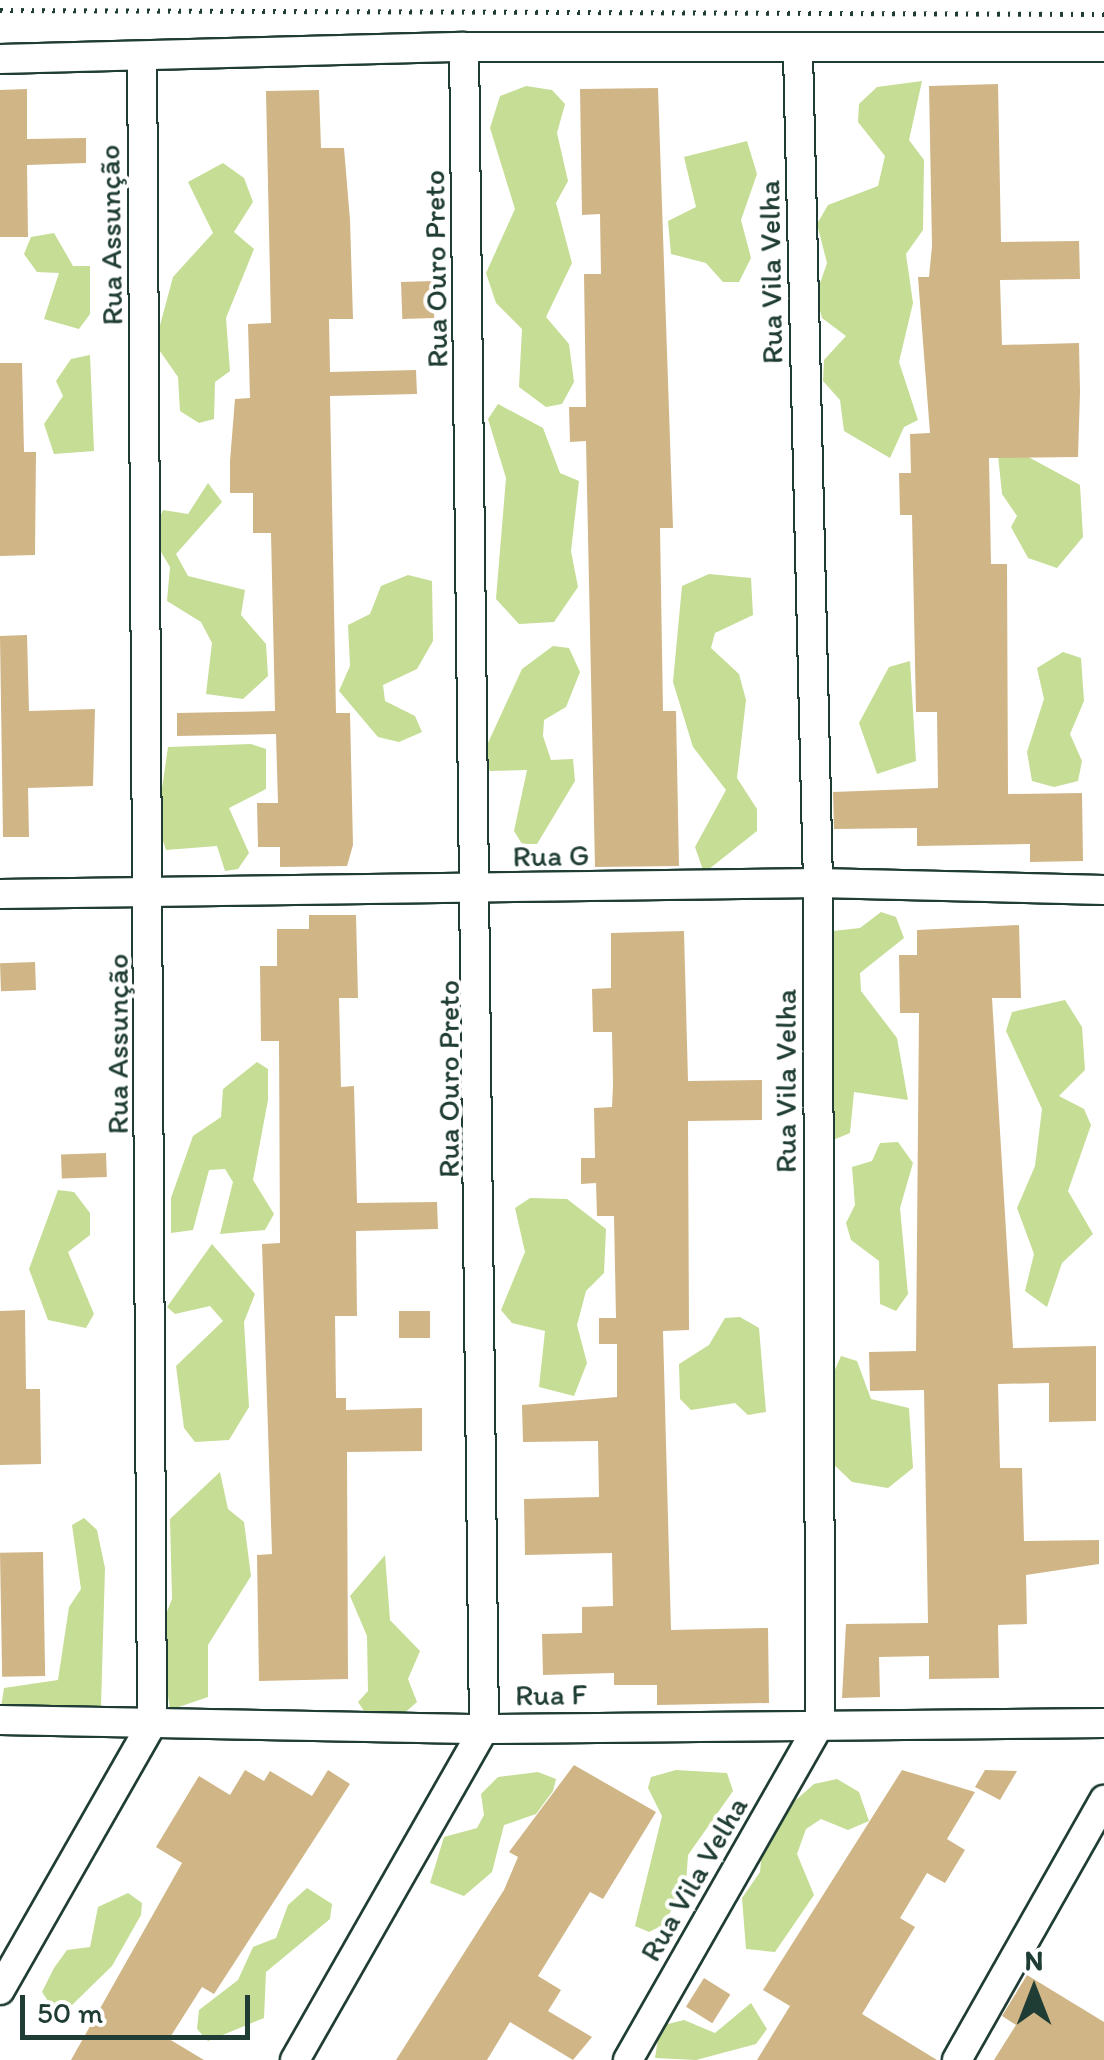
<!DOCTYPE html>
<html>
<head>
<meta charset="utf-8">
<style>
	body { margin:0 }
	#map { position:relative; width:1104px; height:2060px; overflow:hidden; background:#fff; font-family:Itim,sans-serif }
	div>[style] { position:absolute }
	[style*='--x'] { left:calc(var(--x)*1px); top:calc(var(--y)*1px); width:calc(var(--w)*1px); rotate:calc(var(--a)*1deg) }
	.green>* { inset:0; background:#c5dd94 }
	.building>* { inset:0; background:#d0b586; transform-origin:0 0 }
	.path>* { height:5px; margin-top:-2.5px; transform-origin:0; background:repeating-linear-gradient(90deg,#1f3d34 0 2.5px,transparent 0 10.5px) }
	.roads { filter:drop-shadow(2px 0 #1f3d34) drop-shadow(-2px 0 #1f3d34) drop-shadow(0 2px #1f3d34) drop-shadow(0 -2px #1f3d34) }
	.street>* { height:28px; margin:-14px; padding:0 14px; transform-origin:14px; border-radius:14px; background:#fff }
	span { translate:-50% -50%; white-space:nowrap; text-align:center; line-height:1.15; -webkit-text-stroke:8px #fff; paint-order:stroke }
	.street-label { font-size:30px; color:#1f3d34 }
	.north { position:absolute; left:984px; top:1940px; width:100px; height:100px; -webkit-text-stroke:8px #fff; paint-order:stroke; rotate:0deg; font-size:28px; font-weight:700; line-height:40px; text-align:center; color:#1f3d34 }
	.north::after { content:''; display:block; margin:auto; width:35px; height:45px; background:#1f3d34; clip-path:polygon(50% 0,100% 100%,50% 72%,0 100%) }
	.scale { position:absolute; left:20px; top:1995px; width:230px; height:45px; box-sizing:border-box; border:5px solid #1f3d34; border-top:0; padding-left:12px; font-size:30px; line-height:35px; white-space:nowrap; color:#1f3d34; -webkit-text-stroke:8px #fff; paint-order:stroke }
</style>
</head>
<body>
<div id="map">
	<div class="green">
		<i style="clip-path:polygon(922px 81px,909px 140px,924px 160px,923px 230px,906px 254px,913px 303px,899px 362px,918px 420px,904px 427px,890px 458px,844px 431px,840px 400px,823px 381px,824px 360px,846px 336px,822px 318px,816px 295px,827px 263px,817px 224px,828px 205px,878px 186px,885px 156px,858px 122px,859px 104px,877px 87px)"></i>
		<i style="clip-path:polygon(526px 86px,552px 90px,565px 104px,557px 133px,568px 181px,556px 203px,572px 263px,546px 317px,569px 344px,574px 382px,562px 404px,546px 407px,519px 387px,522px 329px,496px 303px,486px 273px,515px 209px,490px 128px,500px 96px)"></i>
		<i style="clip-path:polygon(747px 141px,757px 174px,741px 220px,751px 258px,739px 282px,723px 282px,706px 263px,671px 254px,668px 221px,696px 207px,684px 157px)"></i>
		<i style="clip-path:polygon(223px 163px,244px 178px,253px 202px,234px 232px,254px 249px,226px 318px,230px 371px,215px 382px,214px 419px,199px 423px,180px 411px,178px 377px,155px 344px,173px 277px,213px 233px,188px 182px)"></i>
		<i style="clip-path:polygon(54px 233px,73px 266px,90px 266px,90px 314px,79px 329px,44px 319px,59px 273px,37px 272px,24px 254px,31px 237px)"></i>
		<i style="clip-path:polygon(90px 355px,94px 451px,54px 454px,44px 424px,63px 396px,56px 381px,71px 359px)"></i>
		<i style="clip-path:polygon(498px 404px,543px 428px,560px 473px,579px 481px,571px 551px,578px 587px,554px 622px,519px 624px,496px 599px,506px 478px,488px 419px)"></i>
		<i style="clip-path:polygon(1021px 453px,1080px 485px,1083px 537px,1057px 568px,1028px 558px,1011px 527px,1017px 516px,1002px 494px,998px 455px)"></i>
		<i style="clip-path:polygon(208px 483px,222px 502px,176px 554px,188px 576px,245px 590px,241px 615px,266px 644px,268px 676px,243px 699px,206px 694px,212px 643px,201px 622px,167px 601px,170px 567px,152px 537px,163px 510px,188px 514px)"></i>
		<i style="clip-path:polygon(709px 574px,751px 578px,753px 615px,715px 633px,711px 648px,739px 674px,746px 700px,737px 778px,757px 809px,757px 831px,704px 873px,695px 847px,726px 790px,693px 747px,673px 682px,682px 586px)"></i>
		<i style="clip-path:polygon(408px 575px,432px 581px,433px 641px,417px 669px,383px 685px,385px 701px,415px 716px,422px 732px,399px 742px,378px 737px,339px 691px,350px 666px,348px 625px,370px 614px,381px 586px)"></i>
		<i style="clip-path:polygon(553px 646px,569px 648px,580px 672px,566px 707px,544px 720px,543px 736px,551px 760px,573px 759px,575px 781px,537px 844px,522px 844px,514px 831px,527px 770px,490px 771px,482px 756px,522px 669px)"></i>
		<i style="clip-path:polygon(1063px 652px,1081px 658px,1084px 701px,1070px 734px,1082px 761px,1078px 781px,1054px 787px,1032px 781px,1027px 752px,1044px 699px,1037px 668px)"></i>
		<i style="clip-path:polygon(910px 661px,916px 761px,877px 774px,859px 723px,889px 667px)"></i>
		<i style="clip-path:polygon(251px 744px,266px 749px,266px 789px,229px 808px,249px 853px,238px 869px,225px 871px,217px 846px,166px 850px,157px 823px,168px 747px)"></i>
		<i style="clip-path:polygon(881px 912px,896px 917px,904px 938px,860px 973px,861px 991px,897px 1038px,908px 1100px,854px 1092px,850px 1133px,833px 1140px,823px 1133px,824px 932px,860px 928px)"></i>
		<i style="clip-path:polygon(1065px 1000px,1082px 1027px,1085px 1070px,1059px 1096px,1084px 1109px,1091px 1125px,1068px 1191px,1093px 1234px,1062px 1263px,1047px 1307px,1025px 1291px,1034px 1254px,1017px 1208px,1035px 1166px,1042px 1109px,1006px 1031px,1012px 1012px)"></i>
		<i style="clip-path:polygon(257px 1062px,268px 1069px,268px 1100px,253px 1180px,274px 1214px,265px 1230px,220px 1234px,233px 1182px,225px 1169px,209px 1170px,193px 1230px,171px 1233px,171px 1198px,193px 1136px,221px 1117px,223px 1089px)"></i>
		<i style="clip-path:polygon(898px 1142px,913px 1163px,900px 1208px,908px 1294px,896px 1311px,880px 1304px,879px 1261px,851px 1240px,846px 1223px,855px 1205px,852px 1167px,872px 1161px,880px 1143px)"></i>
		<i style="clip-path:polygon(58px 1190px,74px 1192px,90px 1213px,90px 1235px,68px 1252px,94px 1314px,86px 1328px,48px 1320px,29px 1269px)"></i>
		<i style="clip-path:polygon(530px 1198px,567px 1199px,606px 1229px,604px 1273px,586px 1291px,577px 1325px,587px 1363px,574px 1396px,539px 1387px,545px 1331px,512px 1323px,501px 1310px,525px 1252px,515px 1208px)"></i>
		<i style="clip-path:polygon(212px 1244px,255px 1294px,244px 1322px,249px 1407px,229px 1440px,195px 1442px,184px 1428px,176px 1366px,223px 1321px,210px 1306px,175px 1314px,167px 1307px)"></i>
		<i style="clip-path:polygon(740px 1317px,759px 1328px,766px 1412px,748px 1415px,735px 1403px,691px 1410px,680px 1399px,679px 1364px,709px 1345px,725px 1318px)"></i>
		<i style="clip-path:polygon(841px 1356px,857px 1361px,871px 1399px,909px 1408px,913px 1468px,888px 1488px,852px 1482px,826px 1457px,826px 1390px)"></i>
		<i style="clip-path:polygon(220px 1472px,228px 1509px,244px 1522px,251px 1576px,208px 1645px,208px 1697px,170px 1710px,159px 1632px,172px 1599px,170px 1519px)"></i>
		<i style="clip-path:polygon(84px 1518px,97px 1530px,105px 1568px,101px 1706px,85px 1729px,0 1714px,4px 1688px,58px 1680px,69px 1607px,81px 1589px,72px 1525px)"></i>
		<i style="clip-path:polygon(385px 1555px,390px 1620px,420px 1651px,408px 1679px,417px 1702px,401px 1716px,366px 1714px,358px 1702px,368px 1691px,367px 1636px,350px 1596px)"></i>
		<i style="clip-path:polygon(676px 1770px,727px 1773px,733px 1791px,688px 1855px,686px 1884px,663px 1925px,649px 1932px,635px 1926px,662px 1816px,648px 1788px,651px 1777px)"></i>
		<i style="clip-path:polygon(538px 1772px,556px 1779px,553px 1791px,536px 1814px,504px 1825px,492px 1872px,464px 1896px,430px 1883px,444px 1837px,477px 1828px,484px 1815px,481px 1794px,498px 1777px)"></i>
		<i style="clip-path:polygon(837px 1779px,859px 1792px,869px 1821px,848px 1830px,821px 1819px,806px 1829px,797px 1854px,814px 1895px,775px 1952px,746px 1949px,742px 1898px,760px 1872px,764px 1828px,814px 1784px)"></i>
		<i style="clip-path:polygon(307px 1888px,332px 1904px,330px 1919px,266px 1972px,264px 2018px,208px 2041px,197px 2029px,199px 2010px,238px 1980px,253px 1947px,276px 1938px,288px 1905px)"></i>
		<i style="clip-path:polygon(128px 1893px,142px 1903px,141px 1915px,112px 1966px,72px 2005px,52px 2007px,42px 1992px,54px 1968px,67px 1950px,90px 1947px,98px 1907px)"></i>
		<i style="clip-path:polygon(751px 2003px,767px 2029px,756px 2044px,696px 2060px,655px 2058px,660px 2026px,684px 2020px,715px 2033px)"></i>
	</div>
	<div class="building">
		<i style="clip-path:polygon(998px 84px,1001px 242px,1079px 241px,1080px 279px,1000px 280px,1002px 345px,1079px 343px,1080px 392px,1078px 457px,989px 458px,991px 564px,1007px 564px,1008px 794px,1082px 793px,1083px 861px,1030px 862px,1030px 844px,917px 846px,917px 828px,834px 829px,833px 792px,938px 788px,937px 712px,916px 712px,912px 515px,900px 515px,899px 473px,911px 473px,910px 434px,930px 433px,918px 277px,929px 277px,932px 246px,929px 86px)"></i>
		<i style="clip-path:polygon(658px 88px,673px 528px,660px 528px,663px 711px,676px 711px,679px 866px,595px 867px,586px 441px,570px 442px,569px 407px,586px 407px,584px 274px,601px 274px,600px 214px,582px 215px,580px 89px)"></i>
		<i style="clip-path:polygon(27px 89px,27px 139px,86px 138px,86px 163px,27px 165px,28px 237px,0 237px,0 90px)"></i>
		<i style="clip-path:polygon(319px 90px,321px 148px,344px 148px,350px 220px,353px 319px,329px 319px,330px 372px,416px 370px,417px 394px,330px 396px,336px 713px,350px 713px,353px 845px,347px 866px,280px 867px,280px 847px,258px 847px,257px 803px,278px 803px,276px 734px,177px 736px,177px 713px,275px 711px,271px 533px,253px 533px,253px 493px,230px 493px,230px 461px,235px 399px,250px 398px,248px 324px,271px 323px,266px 91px)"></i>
		<i style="left:433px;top:281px;width:37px;height:32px;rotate:88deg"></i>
		<i style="clip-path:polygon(0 363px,22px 363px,24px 452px,36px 452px,35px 555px,0 556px)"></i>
		<i style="clip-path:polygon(27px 635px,29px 711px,95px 709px,93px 786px,28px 788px,29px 837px,3px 837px,0 636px)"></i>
		<i style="clip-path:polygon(309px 915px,356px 915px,358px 998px,339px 998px,341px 1087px,354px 1086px,357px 1203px,437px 1202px,438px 1229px,356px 1231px,357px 1316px,335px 1316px,336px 1398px,346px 1398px,346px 1410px,422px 1408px,422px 1451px,347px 1452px,348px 1679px,259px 1681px,257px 1555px,272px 1554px,262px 1244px,280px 1243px,279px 1041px,261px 1041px,260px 966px,277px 966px,277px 929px,309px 929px)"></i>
		<i style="clip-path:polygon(1019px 925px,1021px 998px,992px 998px,1013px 1348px,1096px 1346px,1096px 1421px,1049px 1422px,1049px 1383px,998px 1384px,1000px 1468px,1022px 1468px,1024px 1541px,1099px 1540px,1099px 1564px,1026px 1575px,1027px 1624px,998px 1625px,999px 1678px,929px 1679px,929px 1656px,879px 1657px,880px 1697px,842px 1698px,846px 1624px,928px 1623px,924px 1390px,870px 1391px,869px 1352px,916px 1351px,919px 1013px,900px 1013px,899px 955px,917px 955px,917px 930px)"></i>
		<i style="clip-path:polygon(684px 931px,688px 1081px,762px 1080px,762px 1120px,688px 1121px,689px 1330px,663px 1331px,671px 1630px,768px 1628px,769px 1703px,657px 1705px,657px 1685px,614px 1685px,614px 1673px,543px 1675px,542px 1634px,582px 1633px,582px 1607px,613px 1606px,612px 1553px,525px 1555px,524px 1499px,599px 1497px,598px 1441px,523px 1442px,522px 1405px,617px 1397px,617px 1344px,599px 1344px,599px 1318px,616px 1318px,614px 1216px,597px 1216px,596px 1183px,581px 1184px,581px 1158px,595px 1158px,594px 1108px,612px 1107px,613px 1085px,612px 1032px,593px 1032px,592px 989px,611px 988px,611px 933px)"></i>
		<i style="left:35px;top:962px;width:28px;height:35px;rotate:88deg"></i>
		<i style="left:106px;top:1153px;width:24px;height:45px;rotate:88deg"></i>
		<i style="clip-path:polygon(25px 1310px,26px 1389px,40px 1389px,41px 1464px,0 1465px,0 1311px)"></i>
		<i style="left:399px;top:1311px;width:31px;height:27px"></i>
		<i style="left:43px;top:1552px;width:124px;height:43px;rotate:89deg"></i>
		<i style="clip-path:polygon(574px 1765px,656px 1812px,603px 1899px,590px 1892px,538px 1976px,561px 1990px,548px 2011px,592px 2037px,573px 2060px,510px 2022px,487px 2060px,396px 2060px,504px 1890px,518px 1857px,509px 1852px)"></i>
		<i style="clip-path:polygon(245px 1770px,264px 1781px,270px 1771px,312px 1796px,328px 1770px,350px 1784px,214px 1994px,202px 1987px,169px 2039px,204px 2060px,71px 2060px,182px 1863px,156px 1847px,199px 1776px,230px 1795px)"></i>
		<i style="clip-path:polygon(902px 1770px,975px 1792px,947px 1839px,965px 1850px,945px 1883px,927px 1873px,900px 1918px,915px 1927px,862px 2014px,937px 2060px,757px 2060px,790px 2006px,763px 1990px)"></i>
		<i style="clip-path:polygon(985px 1770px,1017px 1771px,1000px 1800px,975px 1787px)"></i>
		<i style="clip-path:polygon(1027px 1975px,1104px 2022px,1104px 2060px,994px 2060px,1016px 2025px,1002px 2016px)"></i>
		<i style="left:704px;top:1978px;width:31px;height:34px;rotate:32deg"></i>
	</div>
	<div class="path">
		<i style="--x:0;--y:10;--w:1104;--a:0.21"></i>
	</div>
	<div class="roads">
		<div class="street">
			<i style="--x:0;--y:59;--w:464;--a:-1.5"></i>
			<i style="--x:464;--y:47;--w:640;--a:0"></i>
			<i style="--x:0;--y:894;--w:818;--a:-0.77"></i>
			<i style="--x:818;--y:883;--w:286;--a:1.4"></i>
			<i style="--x:0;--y:1720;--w:484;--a:1.1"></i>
			<i style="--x:484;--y:1729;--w:620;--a:-0.55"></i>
			<i style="--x:0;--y:1990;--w:307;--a:-60.3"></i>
			<i style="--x:152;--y:1723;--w:1665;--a:-90.34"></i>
			<i style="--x:295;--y:2060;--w:381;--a:-60.3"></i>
			<i style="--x:484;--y:1729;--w:1682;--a:-90.68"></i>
			<i style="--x:628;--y:2060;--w:388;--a:-60.3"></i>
			<i style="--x:820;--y:1723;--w:840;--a:-90.14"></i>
			<i style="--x:818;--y:883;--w:832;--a:-91.38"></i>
			<i style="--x:957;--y:2060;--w:299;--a:-60.5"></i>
		</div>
	</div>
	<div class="street-label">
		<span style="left:111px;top:235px;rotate:-91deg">Rua Assunção</span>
		<span style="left:436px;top:269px;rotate:-91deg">Rua Ouro Preto</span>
		<span style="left:771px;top:272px;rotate:-91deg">Rua Vila Velha</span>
		<span style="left:551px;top:856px;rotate:-1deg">Rua G</span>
		<span style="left:118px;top:1044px;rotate:-90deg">Rua Assunção</span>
		<span style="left:449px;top:1079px;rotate:-90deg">Rua Ouro Preto</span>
		<span style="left:786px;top:1081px;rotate:-90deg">Rua Vila Velha</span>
		<span style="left:551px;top:1695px;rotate:-1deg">Rua F</span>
		<span style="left:694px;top:1879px;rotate:-60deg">Rua Vila Velha</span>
	</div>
	<div class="north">N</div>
	<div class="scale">50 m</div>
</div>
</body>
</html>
